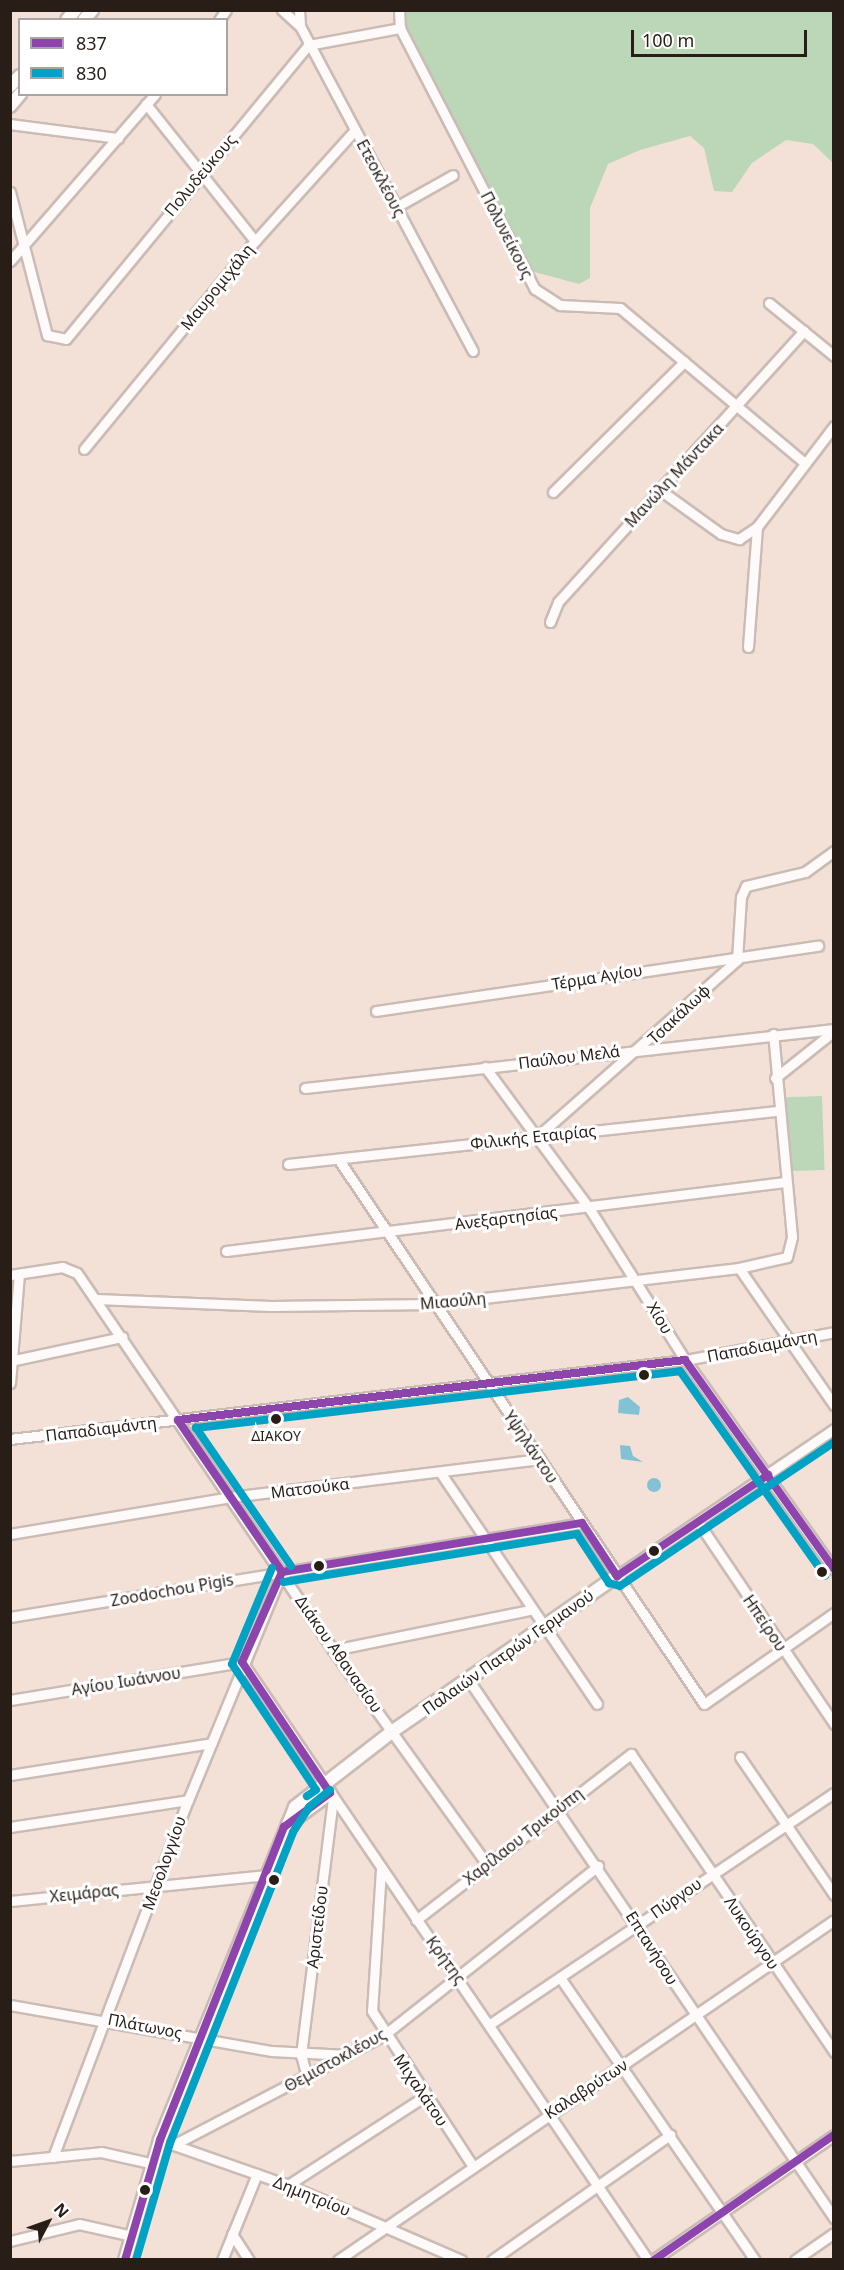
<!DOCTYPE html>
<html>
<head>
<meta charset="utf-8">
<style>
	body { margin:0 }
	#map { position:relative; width:844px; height:2270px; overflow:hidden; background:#f3e0d7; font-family:"Noto Sans",sans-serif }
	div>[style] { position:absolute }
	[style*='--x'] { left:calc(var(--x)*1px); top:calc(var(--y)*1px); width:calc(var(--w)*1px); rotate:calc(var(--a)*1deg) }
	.green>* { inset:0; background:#bcd7b8; transform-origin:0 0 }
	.water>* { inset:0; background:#83c2d4 }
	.round { border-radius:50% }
	.roads { filter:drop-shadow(2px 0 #cabcb5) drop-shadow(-2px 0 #cabcb5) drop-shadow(0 2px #cabcb5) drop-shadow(0 -2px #cabcb5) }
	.minor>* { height:9px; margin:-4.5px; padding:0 4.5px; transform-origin:4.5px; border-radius:4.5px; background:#fdfaf9 }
	.tertiary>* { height:12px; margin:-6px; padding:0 6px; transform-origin:6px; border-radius:6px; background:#fdfaf9 }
	.bus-1>* { height:8px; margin:-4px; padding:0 4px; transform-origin:4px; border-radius:4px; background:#8e44ad }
	.bus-2>* { height:8px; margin:-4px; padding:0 4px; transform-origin:4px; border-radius:4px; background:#02a2c5 }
	.dots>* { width:16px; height:16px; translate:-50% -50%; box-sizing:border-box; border:3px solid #fff; border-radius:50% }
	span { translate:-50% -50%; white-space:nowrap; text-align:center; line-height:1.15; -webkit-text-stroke:6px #fff; paint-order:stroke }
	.bus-label { font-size:14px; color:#291d17 }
	.street-label { font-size:16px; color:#291d17 }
	.frame { position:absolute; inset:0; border:12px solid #291d17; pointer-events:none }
	.legend { position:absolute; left:18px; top:18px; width:210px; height:78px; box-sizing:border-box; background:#fff; border:2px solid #a9a5a2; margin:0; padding:8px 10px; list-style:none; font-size:18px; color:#291d17 }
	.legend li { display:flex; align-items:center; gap:12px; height:30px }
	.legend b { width:30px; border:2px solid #a9a5a2 }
	.north { position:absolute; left:18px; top:2192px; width:60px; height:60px; -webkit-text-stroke:4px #fff; paint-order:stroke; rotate:49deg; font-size:16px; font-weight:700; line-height:24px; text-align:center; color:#291d17 }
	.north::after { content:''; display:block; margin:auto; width:21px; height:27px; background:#291d17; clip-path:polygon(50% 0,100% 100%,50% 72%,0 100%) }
	.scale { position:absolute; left:631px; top:30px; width:176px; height:27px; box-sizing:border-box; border:3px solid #291d17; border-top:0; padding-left:8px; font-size:18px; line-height:21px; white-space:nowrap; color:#291d17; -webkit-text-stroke:4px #fff; paint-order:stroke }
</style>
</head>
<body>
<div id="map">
	<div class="green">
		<i style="clip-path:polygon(405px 11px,833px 11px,833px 163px,813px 144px,786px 140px,752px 163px,732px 192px,714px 191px,704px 148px,690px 136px,640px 150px,608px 164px,590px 208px,590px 278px,579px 284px,531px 271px,510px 243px,476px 161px,407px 26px)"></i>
		<i style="left:822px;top:1096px;width:74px;height:39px;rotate:88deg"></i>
	</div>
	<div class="water">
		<i style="clip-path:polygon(628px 1397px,640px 1407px,639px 1415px,618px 1413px,619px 1400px)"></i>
		<i style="clip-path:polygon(620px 1445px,630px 1446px,633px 1456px,643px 1462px,621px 1459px)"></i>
		<i class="round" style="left:647px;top:1478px;width:14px;height:14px"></i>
	</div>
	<div class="roads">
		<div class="minor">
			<i style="--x:282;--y:10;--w:24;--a:42"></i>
			<i style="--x:300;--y:26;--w:368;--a:62"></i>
			<i style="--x:299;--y:10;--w:16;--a:86"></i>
			<i style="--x:399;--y:10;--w:18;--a:87"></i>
			<i style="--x:400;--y:28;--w:294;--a:62.7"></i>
			<i style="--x:535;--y:289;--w:30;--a:33"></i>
			<i style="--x:560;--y:305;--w:60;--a:2.9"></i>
			<i style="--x:620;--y:308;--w:241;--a:40"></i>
			<i style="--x:219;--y:20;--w:12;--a:-55"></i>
			<i style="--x:146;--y:104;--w:175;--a:51.5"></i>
			<i style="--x:10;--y:124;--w:109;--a:7.4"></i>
			<i style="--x:10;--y:192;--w:148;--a:75.5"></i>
			<i style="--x:47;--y:335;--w:19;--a:12"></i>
			<i style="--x:66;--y:339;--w:381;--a:-50.5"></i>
			<i style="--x:308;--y:45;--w:94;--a:-10.5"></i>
			<i style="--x:396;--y:207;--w:65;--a:-29.3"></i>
			<i style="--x:10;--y:261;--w:221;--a:-49"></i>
			<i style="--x:769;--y:303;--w:84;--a:39.2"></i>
			<i style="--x:84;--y:449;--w:269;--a:-50.6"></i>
			<i style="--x:255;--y:241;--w:149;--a:-48"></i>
			<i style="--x:660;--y:490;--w:75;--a:35.8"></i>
			<i style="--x:721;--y:534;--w:19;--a:16"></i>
			<i style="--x:739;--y:539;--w:22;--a:-34"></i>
			<i style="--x:757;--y:527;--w:127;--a:-52.7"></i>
			<i style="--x:553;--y:492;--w:185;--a:-44.8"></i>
			<i style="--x:550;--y:622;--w:22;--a:-68"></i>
			<i style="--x:558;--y:602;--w:366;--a:-47.8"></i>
			<i style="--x:748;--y:647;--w:120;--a:-85.7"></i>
			<i style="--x:376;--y:1011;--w:447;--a:-8.4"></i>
			<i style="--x:485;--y:1067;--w:175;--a:53.6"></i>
			<i style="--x:589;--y:1208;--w:180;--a:57.7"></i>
			<i style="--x:685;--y:1360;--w:257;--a:54.6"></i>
			<i style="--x:775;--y:1078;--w:75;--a:-38.5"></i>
			<i style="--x:305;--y:1088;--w:532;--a:-6.36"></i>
			<i style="--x:538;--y:1136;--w:266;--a:-41.5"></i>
			<i style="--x:737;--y:960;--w:63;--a:-86.4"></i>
			<i style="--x:741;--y:897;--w:12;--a:-66"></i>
			<i style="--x:746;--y:886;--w:61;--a:-13.3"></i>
			<i style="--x:805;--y:872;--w:36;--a:-36"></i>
			<i style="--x:339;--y:1160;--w:655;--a:56.14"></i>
			<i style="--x:704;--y:1704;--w:159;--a:-35"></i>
			<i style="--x:288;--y:1164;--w:492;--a:-6.2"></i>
			<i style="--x:226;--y:1251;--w:563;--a:-7.04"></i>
			<i style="--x:739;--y:1268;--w:167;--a:55.3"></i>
			<i style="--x:10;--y:1275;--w:53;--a:-8.7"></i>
			<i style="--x:62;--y:1267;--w:16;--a:22"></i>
			<i style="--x:77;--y:1273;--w:456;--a:55.8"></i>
			<i style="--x:333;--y:1650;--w:264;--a:54.3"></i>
			<i style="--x:96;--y:1299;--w:175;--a:2.3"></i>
			<i style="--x:271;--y:1306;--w:162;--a:-0.7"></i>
			<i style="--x:433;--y:1304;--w:308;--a:-6.7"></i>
			<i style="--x:739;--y:1268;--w:49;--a:-12.9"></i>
			<i style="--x:787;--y:1257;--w:21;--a:-76"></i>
			<i style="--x:792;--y:1237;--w:204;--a:-95.3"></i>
			<i style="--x:10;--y:1361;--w:115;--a:-12.1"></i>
			<i style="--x:10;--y:1383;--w:109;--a:-85.3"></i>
			<i style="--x:10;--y:1439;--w:680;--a:-6.68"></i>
			<i style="--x:685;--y:1360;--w:152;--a:-10.6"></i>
			<i style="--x:440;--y:1472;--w:280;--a:55.9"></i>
			<i style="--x:698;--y:1522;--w:244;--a:56"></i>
			<i style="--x:10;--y:1534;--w:224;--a:-9.5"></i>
			<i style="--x:231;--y:1497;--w:311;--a:-7"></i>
			<i style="--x:617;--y:1576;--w:262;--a:-34.1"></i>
			<i style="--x:10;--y:1617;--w:580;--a:-9.33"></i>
			<i style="--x:333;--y:1650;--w:201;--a:-11.5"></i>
			<i style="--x:242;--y:1662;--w:723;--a:55.83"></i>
			<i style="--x:468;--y:1679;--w:652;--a:55.82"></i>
			<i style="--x:10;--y:1700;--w:235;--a:-9.3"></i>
			<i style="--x:740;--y:1757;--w:167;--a:55.7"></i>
			<i style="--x:10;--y:1775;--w:204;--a:-9"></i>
			<i style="--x:10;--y:1827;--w:180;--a:-8.6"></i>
			<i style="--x:381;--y:1869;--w:142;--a:93.6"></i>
			<i style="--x:372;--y:2011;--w:184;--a:57"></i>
			<i style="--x:10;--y:1901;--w:256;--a:-5.8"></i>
			<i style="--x:416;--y:1920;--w:272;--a:-37.7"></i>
			<i style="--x:631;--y:1754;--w:361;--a:55.7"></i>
			<i style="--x:561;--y:1979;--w:341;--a:55.4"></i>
			<i style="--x:10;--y:2005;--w:266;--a:10"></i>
			<i style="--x:272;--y:2051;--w:75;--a:3.1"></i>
			<i style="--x:490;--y:2024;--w:414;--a:-33.9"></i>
			<i style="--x:307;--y:2077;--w:23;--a:-105"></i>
			<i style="--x:301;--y:2055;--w:258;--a:-82.9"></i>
			<i style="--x:171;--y:2144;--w:124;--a:19.3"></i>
			<i style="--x:288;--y:2185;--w:189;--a:23.4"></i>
			<i style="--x:173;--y:2145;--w:238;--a:-27.5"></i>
			<i style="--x:384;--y:2035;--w:273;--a:-38.3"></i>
			<i style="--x:53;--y:2157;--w:382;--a:-69.3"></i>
			<i style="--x:188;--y:1800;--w:247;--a:-67.6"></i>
			<i style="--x:10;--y:2161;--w:91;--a:-5.6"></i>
			<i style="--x:101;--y:2152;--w:54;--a:12.8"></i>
			<i style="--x:288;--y:2185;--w:163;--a:-33"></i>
			<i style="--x:232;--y:2234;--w:31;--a:57"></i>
			<i style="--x:10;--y:2241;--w:71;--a:-13.8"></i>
			<i style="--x:79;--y:2224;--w:54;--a:12.8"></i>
			<i style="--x:222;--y:2260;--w:93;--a:-67.9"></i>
			<i style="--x:338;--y:2260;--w:601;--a:-34.43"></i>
			<i style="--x:492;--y:2260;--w:218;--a:-35.1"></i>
			<i style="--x:653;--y:2260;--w:220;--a:-34.6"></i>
			<i style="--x:795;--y:2260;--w:47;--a:-34.7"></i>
		</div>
		<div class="tertiary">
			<i style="--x:67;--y:20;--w:13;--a:-51"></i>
			<i style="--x:84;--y:20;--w:13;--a:-51"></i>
			<i style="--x:10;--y:86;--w:14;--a:-45"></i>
			<i style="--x:10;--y:106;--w:16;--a:-50"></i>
			<i style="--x:288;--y:1824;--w:52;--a:-36.4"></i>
			<i style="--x:125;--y:2260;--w:125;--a:-73.7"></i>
			<i style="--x:160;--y:2140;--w:359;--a:-67.9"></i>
			<i style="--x:295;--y:1807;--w:124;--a:-37.8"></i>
			<i style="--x:393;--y:1731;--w:272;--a:-34.7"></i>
		</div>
	</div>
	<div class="bus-1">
		<i style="--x:282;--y:1572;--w:184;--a:-124.4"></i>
		<i style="--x:178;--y:1420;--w:511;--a:-6.75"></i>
		<i style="--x:685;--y:1360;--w:257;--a:54.5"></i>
		<i style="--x:282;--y:1572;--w:304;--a:-9.3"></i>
		<i style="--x:582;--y:1523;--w:64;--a:56.6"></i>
		<i style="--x:617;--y:1576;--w:182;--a:-33.8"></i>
		<i style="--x:125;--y:2260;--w:125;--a:-73.7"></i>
		<i style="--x:160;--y:2140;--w:337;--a:-68.4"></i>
		<i style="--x:284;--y:1827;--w:57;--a:-36.5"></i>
		<i style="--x:330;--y:1793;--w:158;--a:-123.9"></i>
		<i style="--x:242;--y:1662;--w:98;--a:-66"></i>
		<i style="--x:654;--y:2260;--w:219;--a:-34.8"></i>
	</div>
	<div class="bus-2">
		<i style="--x:291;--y:1566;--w:168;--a:-124.5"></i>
		<i style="--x:196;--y:1428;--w:487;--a:-6.7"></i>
		<i style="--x:680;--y:1371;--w:251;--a:54.7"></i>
		<i style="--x:272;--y:1568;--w:104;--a:112.6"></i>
		<i style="--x:232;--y:1664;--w:151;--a:56.3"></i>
		<i style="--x:316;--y:1790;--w:11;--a:146"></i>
		<i style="--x:284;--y:1582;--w:297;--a:-9.3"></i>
		<i style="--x:577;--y:1534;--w:59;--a:56.9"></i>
		<i style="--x:609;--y:1583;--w:11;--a:15"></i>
		<i style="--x:620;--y:1586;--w:258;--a:-33.9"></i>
		<i style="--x:136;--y:2260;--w:122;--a:-73.8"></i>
		<i style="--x:170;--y:2143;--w:334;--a:-68.4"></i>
		<i style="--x:293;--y:1832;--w:30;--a:-57"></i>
		<i style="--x:309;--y:1807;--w:27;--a:-39"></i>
	</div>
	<div class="dots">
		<i style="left:644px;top:1375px;background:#291d17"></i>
		<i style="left:276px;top:1419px;background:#291d17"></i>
		<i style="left:654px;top:1551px;background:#291d17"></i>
		<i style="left:319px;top:1566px;background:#291d17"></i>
		<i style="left:822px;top:1572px;background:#291d17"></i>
		<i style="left:274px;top:1880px;background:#291d17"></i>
		<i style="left:145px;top:2190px;background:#291d17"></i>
	</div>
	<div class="bus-label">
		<span style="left:276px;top:1436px">ΔΙΑΚΟΥ</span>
	</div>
	<div class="street-label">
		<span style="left:200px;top:175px;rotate:-50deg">Πολυδεύκους</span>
		<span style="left:381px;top:178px;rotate:62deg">Ετεοκλέους</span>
		<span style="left:507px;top:235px;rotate:63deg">Πολυνείκους</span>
		<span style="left:217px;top:287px;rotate:-51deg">Μαυρομιχάλη</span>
		<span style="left:674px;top:475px;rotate:-47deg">Μανώλη Μάντακα</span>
		<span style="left:597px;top:977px;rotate:-9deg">Τέρμα Αγίου</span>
		<span style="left:679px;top:1014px;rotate:-43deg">Τσακάλωφ</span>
		<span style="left:569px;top:1057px;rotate:-7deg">Παύλου Μελά</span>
		<span style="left:533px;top:1137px;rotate:-6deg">Φιλικής Εταιρίας</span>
		<span style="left:506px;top:1218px;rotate:-7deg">Ανεξαρτησίας</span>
		<span style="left:453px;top:1301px;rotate:-5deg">Μιαούλη</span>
		<span style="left:660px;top:1318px;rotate:59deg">Χίου</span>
		<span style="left:762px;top:1346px;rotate:-11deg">Παπαδιαμάντη</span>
		<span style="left:101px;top:1429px;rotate:-7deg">Παπαδιαμάντη</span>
		<span style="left:531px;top:1447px;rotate:56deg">Υψηλάντου</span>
		<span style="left:310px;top:1488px;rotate:-7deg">Ματσούκα</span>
		<span style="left:172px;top:1590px;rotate:-10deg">Zoodochou Pigis</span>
		<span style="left:765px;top:1623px;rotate:56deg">Ηπείρου</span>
		<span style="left:508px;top:1652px;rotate:-35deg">Παλαιών Πατρών Γερμανού</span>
		<span style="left:339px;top:1654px;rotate:55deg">Διάκου Αθανασίου</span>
		<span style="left:126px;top:1681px;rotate:-9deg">Αγίου Ιωάννου</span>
		<span style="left:523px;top:1836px;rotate:-38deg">Χαρίλαου Τρικούπη</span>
		<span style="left:164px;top:1863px;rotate:-70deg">Μεσολογγίου</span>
		<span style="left:84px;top:1893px;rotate:-6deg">Χειμάρας</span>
		<span style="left:676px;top:1898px;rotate:-35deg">Πύργου</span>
		<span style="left:317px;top:1927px;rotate:-83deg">Αριστείδου</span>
		<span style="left:752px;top:1933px;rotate:56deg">Λυκούργου</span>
		<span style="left:652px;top:1948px;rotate:58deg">Επτανήσου</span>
		<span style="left:446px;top:1960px;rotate:54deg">Κρήτης</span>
		<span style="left:145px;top:2026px;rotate:11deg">Πλάτωνος</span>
		<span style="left:335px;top:2060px;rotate:-29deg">Θεμιστοκλέους</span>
		<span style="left:586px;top:2089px;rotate:-33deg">Καλαβρύτων</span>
		<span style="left:421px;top:2090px;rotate:56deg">Μιχαλάτου</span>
		<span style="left:312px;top:2196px;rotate:22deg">Δημητρίου</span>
	</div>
	<div class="frame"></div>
	<ul class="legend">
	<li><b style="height:8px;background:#8e44ad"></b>837</li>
	<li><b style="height:8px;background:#02a2c5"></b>830</li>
	</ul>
	<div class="north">N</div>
	<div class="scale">100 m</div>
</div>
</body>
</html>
